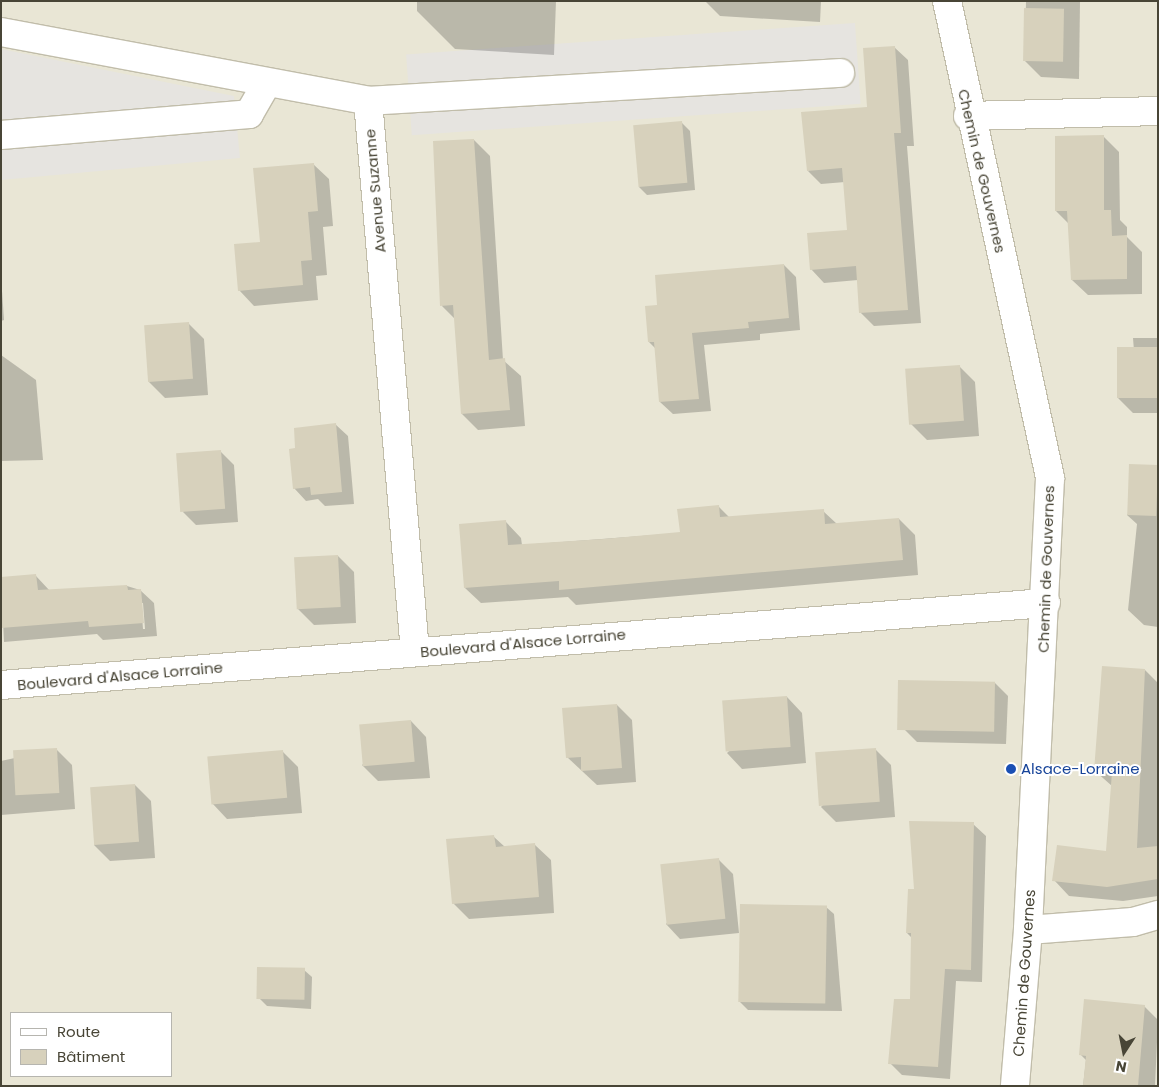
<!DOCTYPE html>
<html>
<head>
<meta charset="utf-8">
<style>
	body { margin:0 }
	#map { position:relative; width:1159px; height:1087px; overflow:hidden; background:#f4f3e8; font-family:Poppins,sans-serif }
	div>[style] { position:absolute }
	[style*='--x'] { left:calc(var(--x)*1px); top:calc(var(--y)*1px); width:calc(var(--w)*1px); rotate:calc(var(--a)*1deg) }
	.residential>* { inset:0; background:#e9e6d5 }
	.parking>* { inset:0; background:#e6e4e0; transform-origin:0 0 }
	.shadow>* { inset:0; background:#0003 }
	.building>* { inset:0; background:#d7d1bc; transform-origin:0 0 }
	.roads { filter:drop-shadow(1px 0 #c1bdaa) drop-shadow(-1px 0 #c1bdaa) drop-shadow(0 1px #c1bdaa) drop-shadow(0 -1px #c1bdaa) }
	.minor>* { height:28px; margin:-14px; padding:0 14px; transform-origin:14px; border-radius:14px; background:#fff }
	.dots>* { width:14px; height:14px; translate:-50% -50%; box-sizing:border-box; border:2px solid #fff; border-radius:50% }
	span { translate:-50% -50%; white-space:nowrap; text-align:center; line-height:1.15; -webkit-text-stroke:4px #fff; paint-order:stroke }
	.street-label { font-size:15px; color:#484536 }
	.transit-label { font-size:15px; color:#164399 }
	.left { translate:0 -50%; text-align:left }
	.frame { position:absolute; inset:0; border:2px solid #484536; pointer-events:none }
	.legend { position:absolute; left:10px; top:1012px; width:162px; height:65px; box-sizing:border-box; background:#fff; border:1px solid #b6b5af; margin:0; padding:6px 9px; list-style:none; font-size:15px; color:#484536 }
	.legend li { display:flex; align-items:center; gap:10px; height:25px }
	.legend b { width:25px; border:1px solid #b6b5af }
	.north { position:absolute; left:1099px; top:1027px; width:50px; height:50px; -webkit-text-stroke:4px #fff; paint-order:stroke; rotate:191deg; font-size:14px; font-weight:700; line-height:20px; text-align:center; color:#484536 }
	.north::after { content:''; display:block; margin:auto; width:18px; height:22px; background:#484536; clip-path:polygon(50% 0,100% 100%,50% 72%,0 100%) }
</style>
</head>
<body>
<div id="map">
	<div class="residential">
		<i style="clip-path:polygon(evenodd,1px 1px,1158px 1px,1158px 1086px,1px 1086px,1px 1px,11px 1013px,171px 1013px,171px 1076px,11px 1076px,11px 1013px)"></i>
	</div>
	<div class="parking">
		<i style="left:855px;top:23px;width:81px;height:450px;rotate:86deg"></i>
		<i style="clip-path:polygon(1px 49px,234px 96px,240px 158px,1px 180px)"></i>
	</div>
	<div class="shadow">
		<i style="clip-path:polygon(417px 1px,556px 1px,554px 55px,455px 49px,417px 11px)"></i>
		<i style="clip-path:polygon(705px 1px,821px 1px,820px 22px,720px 16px)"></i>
		<i style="clip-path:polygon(1026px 1px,1080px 1px,1079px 79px,1041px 77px,1025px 61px)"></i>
		<i style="clip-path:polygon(894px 47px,908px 60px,914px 146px,907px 146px,921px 323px,874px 326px,860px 312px,858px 280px,824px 283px,811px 269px,849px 231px,845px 182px,821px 184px,808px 171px,868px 108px)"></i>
		<i style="clip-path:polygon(682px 123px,690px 131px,695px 190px,647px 195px,639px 187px)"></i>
		<i style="clip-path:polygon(1103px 136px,1119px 152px,1120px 220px,1127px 227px,1127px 237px,1142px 252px,1142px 294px,1088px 295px,1072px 280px,1069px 224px,1056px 211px)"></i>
		<i style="clip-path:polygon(474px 140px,490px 156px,503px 360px,521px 376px,525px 426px,478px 430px,462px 414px,456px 320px,442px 306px)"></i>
		<i style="clip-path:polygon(313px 164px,329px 179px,333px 226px,323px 227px,327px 275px,316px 276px,318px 300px,254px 306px,239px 290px,261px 243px)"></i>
		<i style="clip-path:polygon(784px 265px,796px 277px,800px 330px,760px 334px,760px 340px,704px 345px,711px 411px,673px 414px,660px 402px,656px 349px,649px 342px,658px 306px)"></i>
		<i style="clip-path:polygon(1px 276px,4px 320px,1px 321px)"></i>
		<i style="clip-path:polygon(188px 323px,204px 339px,208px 395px,165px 398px,149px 382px)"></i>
		<i style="clip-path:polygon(1133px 338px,1158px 338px,1158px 413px,1133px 413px,1118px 398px,1134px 351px)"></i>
		<i style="clip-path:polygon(1px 355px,36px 380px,43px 460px,1px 461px)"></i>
		<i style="clip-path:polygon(959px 366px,975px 382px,979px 436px,927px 440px,911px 424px)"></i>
		<i style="clip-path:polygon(335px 424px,348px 436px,354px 504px,325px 506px,318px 499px,306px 501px,294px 488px,297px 449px)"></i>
		<i style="clip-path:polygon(220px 451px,234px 465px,238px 522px,196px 525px,183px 512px)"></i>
		<i style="clip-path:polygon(1158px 466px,1158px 627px,1144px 625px,1128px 610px,1137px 524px,1127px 515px)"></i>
		<i style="clip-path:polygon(718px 506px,730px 518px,823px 511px,837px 524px,899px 519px,915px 535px,918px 575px,576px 605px,568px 597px,481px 603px,465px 588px,506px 522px,521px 538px,522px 545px,681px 533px)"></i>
		<i style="clip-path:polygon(338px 556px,354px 572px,356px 623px,314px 625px,298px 609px)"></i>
		<i style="clip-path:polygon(evenodd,36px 576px,50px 591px,127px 586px,140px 590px,154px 603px,157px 636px,103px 640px,97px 634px,4px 642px,1px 578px,36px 576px,141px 603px,143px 603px,145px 629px,143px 629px,141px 603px)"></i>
		<i style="clip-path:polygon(1145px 670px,1158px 683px,1158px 896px,1123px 901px,1069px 896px,1054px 880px,1108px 852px,1112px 786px,1095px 771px)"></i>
		<i style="clip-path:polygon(995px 683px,1008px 696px,1006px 744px,917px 742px,904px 729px)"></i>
		<i style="clip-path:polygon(787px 697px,802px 713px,806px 763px,742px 769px,727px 753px)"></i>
		<i style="clip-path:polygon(617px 705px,632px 720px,636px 782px,597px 785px,567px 757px)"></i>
		<i style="clip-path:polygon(411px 721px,426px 737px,430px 778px,378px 781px,362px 765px)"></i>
		<i style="clip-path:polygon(56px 749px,72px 765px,75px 809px,1px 815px,1px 761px)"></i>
		<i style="clip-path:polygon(875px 749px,891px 765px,895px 817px,836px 822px,821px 807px)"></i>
		<i style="clip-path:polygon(282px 751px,298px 767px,302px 813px,227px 819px,212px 803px)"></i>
		<i style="clip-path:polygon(135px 785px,151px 801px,155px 858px,110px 861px,94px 845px)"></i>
		<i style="clip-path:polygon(973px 824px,986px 836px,982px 982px,956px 981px,950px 1079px,902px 1075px,890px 1063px,895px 999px,911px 1000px,912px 938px,907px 933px,915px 891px)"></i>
		<i style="clip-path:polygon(494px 837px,505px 847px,535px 845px,551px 860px,554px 913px,469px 919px,453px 903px)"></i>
		<i style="clip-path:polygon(718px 859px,733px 874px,739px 933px,680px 939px,666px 924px)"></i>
		<i style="clip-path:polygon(826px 907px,834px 914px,842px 1011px,748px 1010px,740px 1002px)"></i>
		<i style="clip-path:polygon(304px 970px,312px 977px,311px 1009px,267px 1006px,259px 998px)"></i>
		<i style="clip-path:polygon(1144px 1006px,1158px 1020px,1155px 1086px,1083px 1086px,1086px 1060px,1081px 1055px)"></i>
	</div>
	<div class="building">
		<i style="left:1024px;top:8px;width:40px;height:53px;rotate:1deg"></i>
		<i style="clip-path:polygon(895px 46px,901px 133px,894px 133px,908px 310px,859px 313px,856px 266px,810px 270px,807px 233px,847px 230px,842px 168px,807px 171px,801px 112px,867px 107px,863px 48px)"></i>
		<i style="left:682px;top:121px;width:62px;height:49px;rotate:85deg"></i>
		<i style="clip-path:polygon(1104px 135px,1104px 210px,1111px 210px,1112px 236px,1127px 235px,1127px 279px,1071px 280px,1067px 211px,1055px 211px,1055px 136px)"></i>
		<i style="clip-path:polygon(474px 139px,489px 360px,505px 358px,510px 410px,461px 414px,453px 305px,440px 306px,433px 141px)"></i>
		<i style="clip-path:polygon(314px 163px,318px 211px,308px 212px,312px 260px,301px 261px,303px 285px,238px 291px,234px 244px,260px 242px,253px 168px)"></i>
		<i style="clip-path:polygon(784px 264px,789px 318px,748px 322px,749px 328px,692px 333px,699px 399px,659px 402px,654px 342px,648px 342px,645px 306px,657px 305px,655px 275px)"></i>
		<i style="left:189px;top:322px;width:57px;height:45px;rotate:86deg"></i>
		<i style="left:1158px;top:347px;width:51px;height:41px;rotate:90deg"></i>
		<i style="left:960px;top:365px;width:56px;height:55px;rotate:86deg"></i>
		<i style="clip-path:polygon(336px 423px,342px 492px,311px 495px,310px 487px,293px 489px,289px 449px,295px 448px,294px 428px)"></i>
		<i style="left:221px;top:450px;width:59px;height:45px;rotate:86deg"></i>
		<i style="left:1129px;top:464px;width:29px;height:51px;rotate:2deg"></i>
		<i style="clip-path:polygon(719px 505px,720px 517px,824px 509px,825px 524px,899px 518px,903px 560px,559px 590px,559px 581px,464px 588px,459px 524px,506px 520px,508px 545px,604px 539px,680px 532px,677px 509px)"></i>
		<i style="left:338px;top:555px;width:52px;height:44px;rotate:87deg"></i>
		<i style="clip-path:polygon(36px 574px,38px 590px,127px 585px,128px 590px,141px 589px,144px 623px,89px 627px,88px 621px,1px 628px,1px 577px)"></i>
		<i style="clip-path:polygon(1102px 666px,1145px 669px,1137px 848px,1158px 846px,1158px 879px,1107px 887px,1052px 881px,1057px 845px,1106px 851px,1112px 772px,1094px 771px)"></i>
		<i style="left:898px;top:680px;width:97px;height:50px;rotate:1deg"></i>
		<i style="left:787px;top:696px;width:51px;height:65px;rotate:86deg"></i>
		<i style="clip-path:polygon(617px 704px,622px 768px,581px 771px,581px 757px,566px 758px,562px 708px)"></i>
		<i style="left:411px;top:720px;width:42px;height:52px;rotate:85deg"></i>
		<i style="left:57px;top:748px;width:45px;height:44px;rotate:87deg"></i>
		<i style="left:876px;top:748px;width:54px;height:61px;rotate:86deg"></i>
		<i style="left:283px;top:750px;width:48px;height:76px;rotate:85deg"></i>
		<i style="left:135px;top:784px;width:58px;height:45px;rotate:86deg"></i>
		<i style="clip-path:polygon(909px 821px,974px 822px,971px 970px,945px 969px,938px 1067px,888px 1064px,894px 999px,910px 999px,911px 933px,906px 933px,908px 889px,914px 889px)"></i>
		<i style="clip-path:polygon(494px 835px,496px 847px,535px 843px,539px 897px,452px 904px,446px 839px)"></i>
		<i style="left:719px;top:858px;width:61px;height:59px;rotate:84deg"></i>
		<i style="left:740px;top:904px;width:87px;height:98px;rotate:1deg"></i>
		<i style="left:257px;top:967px;width:48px;height:32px;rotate:1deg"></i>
		<i style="clip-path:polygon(1084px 999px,1145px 1005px,1138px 1086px,1083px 1086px,1086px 1056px,1079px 1055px)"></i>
	</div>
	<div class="roads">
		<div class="minor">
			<i style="--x:947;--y:1;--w:488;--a:77.8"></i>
			<i style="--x:1050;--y:478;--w:453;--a:92.8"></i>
			<i style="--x:1028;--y:930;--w:157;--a:94.8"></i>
			<i style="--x:1;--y:32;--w:373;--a:10.6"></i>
			<i style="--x:368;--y:101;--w:553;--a:85.12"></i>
			<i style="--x:368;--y:101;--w:473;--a:-3.4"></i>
			<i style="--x:968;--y:116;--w:190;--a:-1.5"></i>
			<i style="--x:1;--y:135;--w:249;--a:-4.8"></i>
			<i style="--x:249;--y:114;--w:34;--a:-60"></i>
			<i style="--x:1;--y:685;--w:1048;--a:-4.49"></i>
			<i style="--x:1028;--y:930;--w:105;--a:-4.4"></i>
			<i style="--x:1133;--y:922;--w:26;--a:-16"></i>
		</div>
	</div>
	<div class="dots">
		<i style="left:1011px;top:769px;background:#1a4fb4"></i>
	</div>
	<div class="street-label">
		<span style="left:982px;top:171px;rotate:77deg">Chemin de Gouvernes</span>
		<span style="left:375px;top:191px;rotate:-95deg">Avenue Suzanne</span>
		<span style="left:1046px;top:569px;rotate:-88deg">Chemin de Gouvernes</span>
		<span style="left:523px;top:643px;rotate:-5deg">Boulevard d'Alsace Lorraine</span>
		<span style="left:120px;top:676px;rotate:-5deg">Boulevard d'Alsace Lorraine</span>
		<span style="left:1024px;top:973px;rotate:-86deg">Chemin de Gouvernes</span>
	</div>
	<div class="transit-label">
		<span class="left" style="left:1021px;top:769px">Alsace-Lorraine</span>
	</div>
	<div class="frame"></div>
	<ul class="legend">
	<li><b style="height:6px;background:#fff"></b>Route</li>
	<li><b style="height:14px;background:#d7d1bc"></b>Bâtiment</li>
	</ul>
	<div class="north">N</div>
</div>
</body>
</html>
